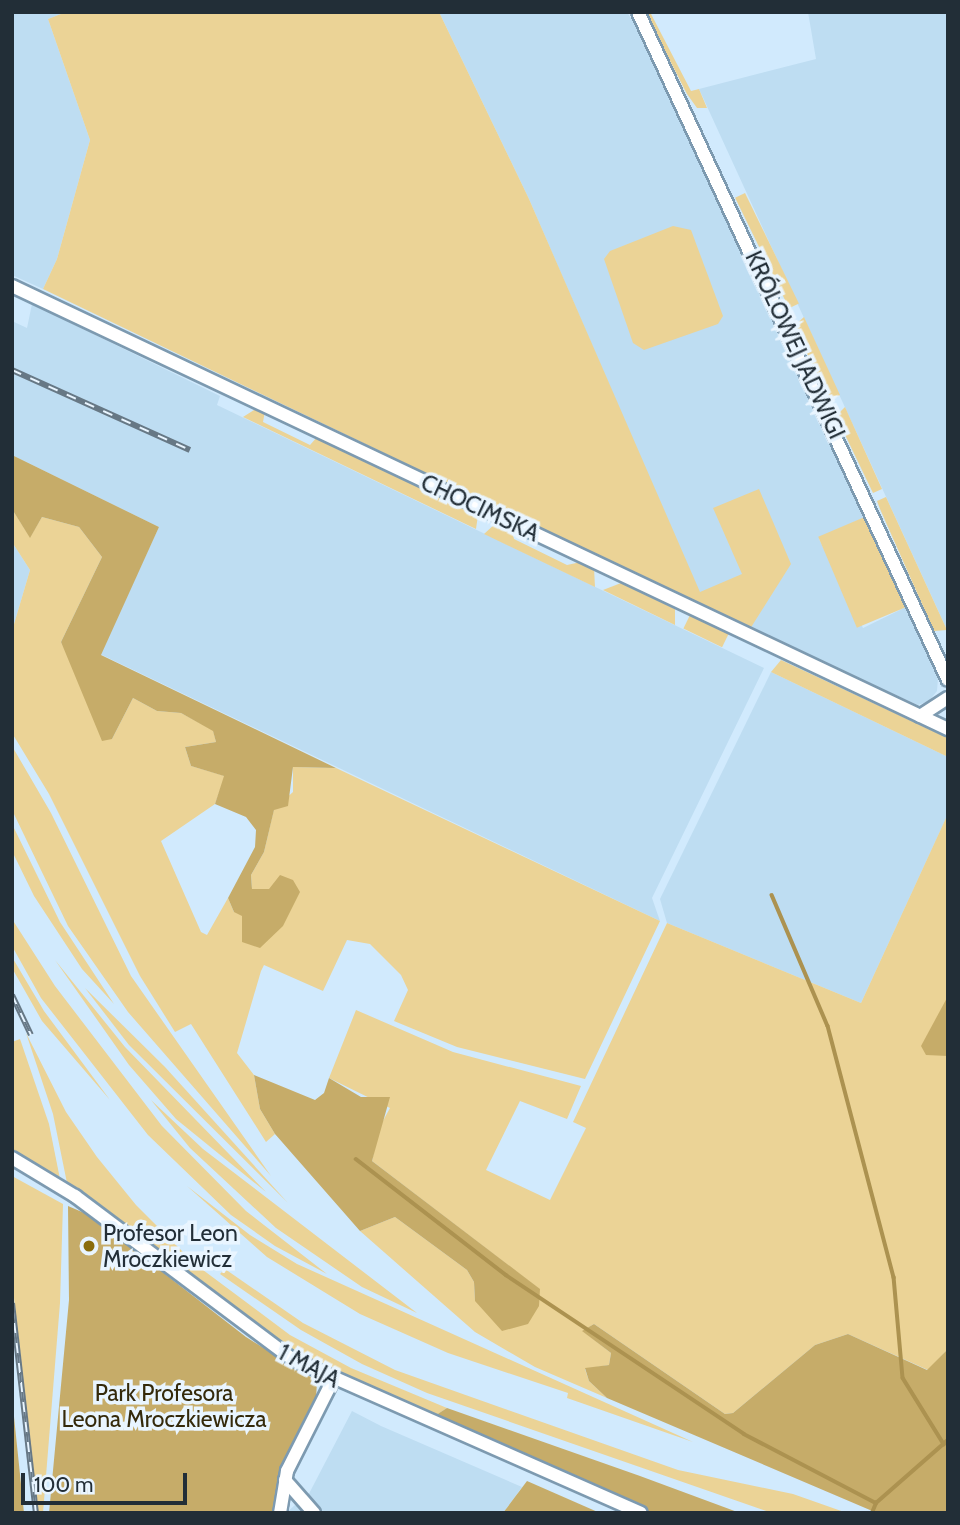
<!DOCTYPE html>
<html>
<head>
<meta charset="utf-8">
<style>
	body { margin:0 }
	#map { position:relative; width:960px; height:1525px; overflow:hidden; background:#d1eafd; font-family:Cabin,sans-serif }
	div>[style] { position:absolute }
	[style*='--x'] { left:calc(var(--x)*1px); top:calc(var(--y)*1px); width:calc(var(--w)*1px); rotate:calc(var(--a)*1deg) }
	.built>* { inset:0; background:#beddf2 }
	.green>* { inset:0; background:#ebd396; transform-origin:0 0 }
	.forest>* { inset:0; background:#c6ac69 }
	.stream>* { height:3.5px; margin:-1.75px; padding:0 1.75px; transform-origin:1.75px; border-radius:1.75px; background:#ac9250 }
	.roads { filter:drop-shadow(2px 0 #7d9ab0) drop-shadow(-2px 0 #7d9ab0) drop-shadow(0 2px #7d9ab0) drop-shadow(0 -2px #7d9ab0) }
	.minor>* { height:12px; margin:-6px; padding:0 6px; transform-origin:6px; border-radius:6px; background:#fff }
	.rail>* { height:6px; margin-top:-3px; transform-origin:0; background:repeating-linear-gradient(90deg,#e9f5ff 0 10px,#677885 0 20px); box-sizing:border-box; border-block:2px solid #677885 }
	.dots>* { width:19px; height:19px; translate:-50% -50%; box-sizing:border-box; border:4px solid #e9f5ff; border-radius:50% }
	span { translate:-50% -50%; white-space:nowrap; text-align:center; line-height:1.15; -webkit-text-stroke:7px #e9f5ff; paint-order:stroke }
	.street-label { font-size:23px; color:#222e37 }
	.poi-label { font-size:23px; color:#222e37 }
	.left { translate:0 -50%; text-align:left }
	.park-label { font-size:23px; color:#34290a }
	.frame { position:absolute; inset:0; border:14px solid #222e37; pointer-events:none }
	.scale { position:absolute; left:21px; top:1473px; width:166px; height:32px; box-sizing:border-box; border:4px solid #222e37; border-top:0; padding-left:9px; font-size:21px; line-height:24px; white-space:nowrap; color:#222e37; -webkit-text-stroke:5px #e9f5ff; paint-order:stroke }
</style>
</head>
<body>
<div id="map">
	<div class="built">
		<i style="clip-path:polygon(12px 12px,66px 12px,48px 19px,90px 140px,57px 259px,43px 289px,12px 275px)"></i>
		<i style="clip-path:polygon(439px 12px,627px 12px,648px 46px,867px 516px,819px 539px,863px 628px,906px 607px,938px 678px,937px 691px,929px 701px,918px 705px,706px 609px,529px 199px)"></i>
		<i style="clip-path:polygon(808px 12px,948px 12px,948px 632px,699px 89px,816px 59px)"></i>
		<i style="clip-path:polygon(32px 304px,220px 396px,217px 405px,764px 668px,652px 898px,660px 921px,100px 654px,159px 527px,12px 455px,12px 321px,27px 328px)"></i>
		<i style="clip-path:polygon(12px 542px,30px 570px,12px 631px)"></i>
		<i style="clip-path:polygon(771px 672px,948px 757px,948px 814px,861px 1003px,667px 923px,660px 899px)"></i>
		<i style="clip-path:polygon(352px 1411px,381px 1426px,522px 1487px,503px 1513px,286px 1513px,295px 1505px,301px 1509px)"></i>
	</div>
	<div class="green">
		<i style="clip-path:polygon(66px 12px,439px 12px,529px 199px,700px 592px,742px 574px,713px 508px,759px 489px,791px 564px,750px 629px,43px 289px,57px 259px,90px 140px,48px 19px)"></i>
		<i style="clip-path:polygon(645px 12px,650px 12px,691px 91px,699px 89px,707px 108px,697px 108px,687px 94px)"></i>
		<i style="left:745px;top:193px;width:123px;height:11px;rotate:64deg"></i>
		<i style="clip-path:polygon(673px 226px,691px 230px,723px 316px,718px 324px,644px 350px,633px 343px,604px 259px,610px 251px)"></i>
		<i style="clip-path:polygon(804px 317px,840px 395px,833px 398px,828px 398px,794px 326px)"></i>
		<i style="clip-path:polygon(845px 407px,882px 489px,873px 493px,836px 416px)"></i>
		<i style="clip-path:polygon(257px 408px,265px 411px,263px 422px,310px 445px,318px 436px,471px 510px,478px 515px,476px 529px,243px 417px)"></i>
		<i style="clip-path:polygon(886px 497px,947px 630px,934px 631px,880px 509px,877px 501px)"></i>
		<i style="clip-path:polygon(12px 509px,30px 537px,42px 517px,79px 527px,102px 557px,61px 642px,112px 739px,133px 698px,157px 711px,181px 713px,213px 730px,216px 742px,185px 747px,191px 766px,225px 776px,215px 804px,161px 841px,201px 932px,207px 935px,228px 898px,234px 912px,269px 889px,252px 889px,251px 875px,264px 852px,274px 809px,293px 792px,293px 767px,336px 768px,660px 921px,585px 1079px,457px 1047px,394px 1021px,408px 990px,401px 975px,370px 944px,347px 940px,323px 991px,264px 965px,261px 971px,237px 1053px,254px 1075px,260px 1109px,275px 1134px,266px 1142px,191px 1024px,175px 1032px,140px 976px,49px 794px,12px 733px,12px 631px,30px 570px,12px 542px)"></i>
		<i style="left:867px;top:516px;width:99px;height:53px;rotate:67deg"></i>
		<i style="clip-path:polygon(496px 523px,511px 528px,514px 539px,567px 565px,581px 562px,594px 568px,595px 587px,484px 534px)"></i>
		<i style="clip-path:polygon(621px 583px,675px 609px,675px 625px,603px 590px)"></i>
		<i style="left:690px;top:615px;width:43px;height:15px;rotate:26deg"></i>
		<i style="clip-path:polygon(781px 660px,948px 738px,948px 757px,771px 672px)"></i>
		<i style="clip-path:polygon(12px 746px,51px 813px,131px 976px,271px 1176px,128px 1012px,68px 926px,12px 810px)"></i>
		<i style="clip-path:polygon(946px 818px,948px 1349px,928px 1370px,848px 1334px,815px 1345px,733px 1413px,725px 1414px,594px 1324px,583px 1331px,611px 1353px,609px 1365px,585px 1369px,589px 1381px,607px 1398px,535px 1367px,475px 1332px,360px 1231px,395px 1217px,467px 1270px,474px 1282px,475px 1301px,539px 1289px,372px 1161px,379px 1128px,390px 1108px,329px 1078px,356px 1010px,453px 1052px,581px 1086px,567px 1119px,520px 1101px,486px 1170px,550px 1200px,586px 1128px,573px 1122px,667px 923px,861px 1003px)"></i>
		<i style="clip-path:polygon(12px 824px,60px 922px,114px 1004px,82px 969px,34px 896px,12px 851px)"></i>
		<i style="clip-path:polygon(12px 919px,55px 986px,162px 1126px,246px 1211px,327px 1274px,275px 1246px,231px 1215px,148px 1135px,41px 998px,12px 946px)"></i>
		<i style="clip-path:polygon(12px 957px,44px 1011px,110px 1100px,42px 1021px,12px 968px)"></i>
		<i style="clip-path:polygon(55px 960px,125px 1047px,266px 1192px,176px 1119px,129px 1065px)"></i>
		<i style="clip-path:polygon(85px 988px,165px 1067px,288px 1203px,129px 1045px)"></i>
		<i style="clip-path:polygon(26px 1033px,66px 1112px,97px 1157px,136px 1205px,195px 1264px,290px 1335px,351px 1368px,447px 1408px,433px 1417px,295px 1354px,67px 1183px,53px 1114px)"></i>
		<i style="clip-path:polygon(20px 1039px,49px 1124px,60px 1179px,12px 1152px,12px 1042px)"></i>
		<i style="clip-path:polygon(151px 1100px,203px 1149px,417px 1313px,362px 1287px,276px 1228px,190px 1148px)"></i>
		<i style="clip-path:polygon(12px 1176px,63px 1204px,60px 1303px,43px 1513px,38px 1513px,12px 1280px)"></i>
		<i style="clip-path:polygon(187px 1186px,250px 1235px,297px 1264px,693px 1442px,567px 1398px,568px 1393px,448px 1353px,360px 1314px,267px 1257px)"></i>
		<i style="clip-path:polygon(225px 1269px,303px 1323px,395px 1370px,678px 1470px,793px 1494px,847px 1513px,772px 1513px,427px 1393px,362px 1364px,301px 1330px,220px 1274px)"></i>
	</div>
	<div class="forest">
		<i style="clip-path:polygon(12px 455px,159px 527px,101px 655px,336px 768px,293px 767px,288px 806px,274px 810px,264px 852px,251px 875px,252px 889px,269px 889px,280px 875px,293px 880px,300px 892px,283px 926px,260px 948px,242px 942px,242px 916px,234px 912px,228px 898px,255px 847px,256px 830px,246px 817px,215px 804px,224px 776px,191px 766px,185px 747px,216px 742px,213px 731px,181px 713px,157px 711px,133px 698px,112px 739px,102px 741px,61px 642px,102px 557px,79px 527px,42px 517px,30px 538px,12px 509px)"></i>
		<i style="clip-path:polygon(948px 996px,948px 1056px,926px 1055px,921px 1046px)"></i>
		<i style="clip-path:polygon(254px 1075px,315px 1100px,324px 1093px,329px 1078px,361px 1097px,390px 1097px,372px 1161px,540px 1289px,539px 1306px,528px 1324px,502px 1331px,475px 1301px,474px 1282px,467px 1270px,395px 1217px,360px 1231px,275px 1134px,260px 1109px)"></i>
		<i style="clip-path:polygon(68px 1206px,89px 1215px,246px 1337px,317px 1381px,316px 1399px,281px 1470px,275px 1513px,49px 1513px,69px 1300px)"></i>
		<i style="clip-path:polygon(594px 1324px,725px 1414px,733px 1413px,815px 1345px,848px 1334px,927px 1370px,948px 1349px,948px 1513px,877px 1513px,607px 1398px,589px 1381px,585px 1368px,609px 1365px,611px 1353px,582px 1331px)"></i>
		<i style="clip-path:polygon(12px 1407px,13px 1407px,24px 1513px,12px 1513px)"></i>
		<i style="clip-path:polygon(447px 1408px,640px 1476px,740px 1513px,652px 1513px,433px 1417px)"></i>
		<i style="clip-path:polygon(527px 1481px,600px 1513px,503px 1513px)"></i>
	</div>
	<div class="stream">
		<i style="--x:772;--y:895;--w:142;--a:66.9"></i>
		<i style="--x:828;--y:1026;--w:260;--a:75.3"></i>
		<i style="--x:894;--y:1277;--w:101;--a:84.9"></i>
		<i style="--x:903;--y:1378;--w:78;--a:58.2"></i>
		<i style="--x:356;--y:1159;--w:190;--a:37.7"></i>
		<i style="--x:506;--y:1275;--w:286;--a:33.7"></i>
		<i style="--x:744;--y:1434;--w:149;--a:27.6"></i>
		<i style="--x:872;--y:1513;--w:11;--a:-68"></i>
		<i style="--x:876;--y:1503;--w:96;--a:-41.2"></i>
	</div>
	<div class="roads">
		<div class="minor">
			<i style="--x:638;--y:12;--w:736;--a:65.11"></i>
			<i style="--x:12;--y:286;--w:1036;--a:25.33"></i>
			<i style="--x:920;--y:716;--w:33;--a:-33"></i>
			<i style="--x:12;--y:1158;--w:74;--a:31.1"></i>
			<i style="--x:75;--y:1196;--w:271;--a:36.9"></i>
			<i style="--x:292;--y:1359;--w:381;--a:23.8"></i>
			<i style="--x:285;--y:1480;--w:44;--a:48.7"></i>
			<i style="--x:280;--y:1513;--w:43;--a:-80.5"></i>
			<i style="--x:287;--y:1471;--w:102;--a:-63.2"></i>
		</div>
	</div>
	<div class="rail">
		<i style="--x:12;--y:370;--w:195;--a:24.2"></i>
		<i style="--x:12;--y:995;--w:44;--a:64.6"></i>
		<i style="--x:12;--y:1303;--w:211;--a:83.5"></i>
	</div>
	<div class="dots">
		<i style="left:89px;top:1246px;background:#8a6d0d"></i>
	</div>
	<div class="street-label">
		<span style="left:795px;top:345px;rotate:65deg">KRÓLOWEJ JADWIGI</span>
		<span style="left:480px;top:508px;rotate:25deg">CHOCIMSKA</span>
		<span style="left:309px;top:1366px;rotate:28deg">1 MAJA</span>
	</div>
	<div class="poi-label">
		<span class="left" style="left:103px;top:1246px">Profesor Leon<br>Mroczkiewicz</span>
	</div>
	<div class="park-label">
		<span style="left:164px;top:1406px">Park Profesora<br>Leona Mroczkiewicza</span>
	</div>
	<div class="frame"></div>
	<div class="scale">100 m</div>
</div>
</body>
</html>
